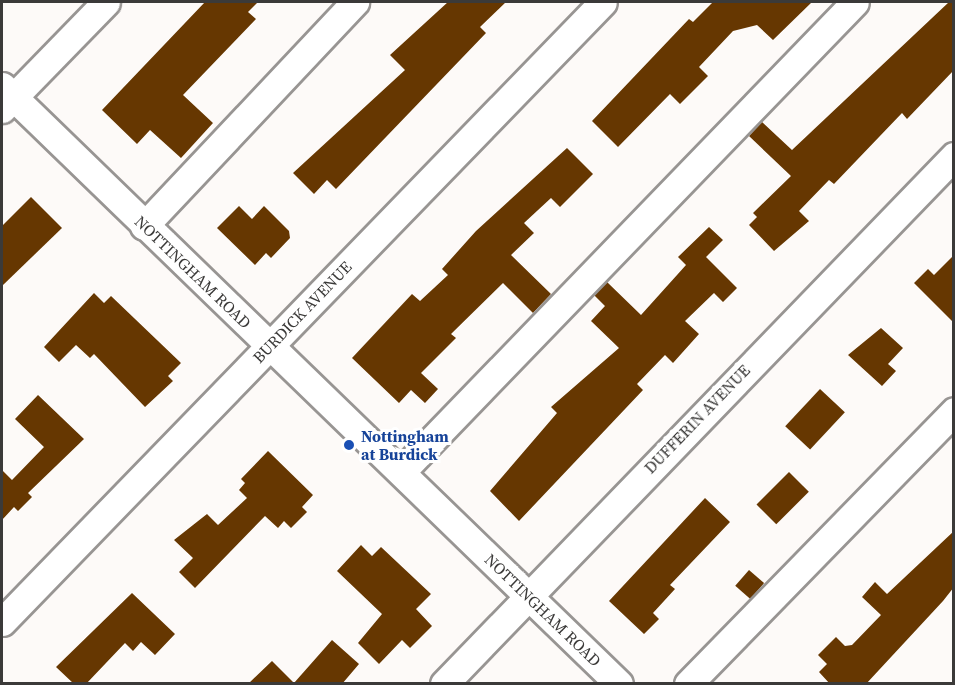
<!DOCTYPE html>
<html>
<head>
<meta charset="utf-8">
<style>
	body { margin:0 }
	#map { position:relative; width:955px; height:685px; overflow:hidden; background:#fdfaf8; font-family:"Source Serif 4",serif }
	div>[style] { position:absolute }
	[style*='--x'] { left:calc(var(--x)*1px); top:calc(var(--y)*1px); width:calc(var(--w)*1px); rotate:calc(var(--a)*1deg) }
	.building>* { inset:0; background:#663701; transform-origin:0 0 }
	.roads { filter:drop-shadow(2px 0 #989593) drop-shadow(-2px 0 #989593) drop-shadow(0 2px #989593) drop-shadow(0 -2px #989593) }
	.minor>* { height:27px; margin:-13.5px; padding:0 13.5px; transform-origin:13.5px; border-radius:13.5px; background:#fff }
	.dots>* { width:16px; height:16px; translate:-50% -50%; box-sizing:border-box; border:3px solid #fff; border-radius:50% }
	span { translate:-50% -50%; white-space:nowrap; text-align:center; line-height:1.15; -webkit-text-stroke:6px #fff; paint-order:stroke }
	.street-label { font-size:16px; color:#3b3a39 }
	.transit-label { font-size:16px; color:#164399; font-weight:700 }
	.left { translate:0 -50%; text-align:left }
	.frame { position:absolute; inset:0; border:3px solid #3b3a39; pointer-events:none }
</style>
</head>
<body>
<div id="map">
	<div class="building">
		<i style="clip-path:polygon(205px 2px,258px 2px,248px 12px,256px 19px,183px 95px,213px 123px,181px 158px,150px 130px,137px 144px,102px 110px)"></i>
		<i style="clip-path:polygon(448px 2px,506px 2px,480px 27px,486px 33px,336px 189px,327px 180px,314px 194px,293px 173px,405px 70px,390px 55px)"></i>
		<i style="clip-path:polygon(713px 2px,812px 2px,773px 40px,757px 25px,733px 31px,699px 67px,708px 76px,680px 104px,670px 94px,618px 147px,592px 121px,689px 19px,693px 22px)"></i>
		<i style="clip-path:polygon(949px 2px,954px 2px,954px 70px,907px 119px,902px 113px,834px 184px,829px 180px,799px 211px,809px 221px,774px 251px,749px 225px,757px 217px,753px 213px,791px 176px,749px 136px,762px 122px,792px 150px)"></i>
		<i style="clip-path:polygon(567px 148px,593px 174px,560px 207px,551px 198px,524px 223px,534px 233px,511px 255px,551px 294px,533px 313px,503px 283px,451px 334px,456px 338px,421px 373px,438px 389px,425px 403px,411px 390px,399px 403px,352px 358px,412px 294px,420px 301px,448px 275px,442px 269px,476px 231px)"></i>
		<i style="clip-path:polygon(31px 197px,62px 228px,2px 286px,2px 226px)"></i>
		<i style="clip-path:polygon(239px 206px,252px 219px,264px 206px,289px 231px,290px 238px,271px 258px,266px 253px,255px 265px,217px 228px)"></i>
		<i style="clip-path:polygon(709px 227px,723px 240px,706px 257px,737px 288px,723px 302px,714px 293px,685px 321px,699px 334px,673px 363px,665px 355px,637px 384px,643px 390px,519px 521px,490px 491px,557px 413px,551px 407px,619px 348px,591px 321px,605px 306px,594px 295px,607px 282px,641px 315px,686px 265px,678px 257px)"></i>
		<i style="clip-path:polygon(954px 255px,954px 323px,914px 283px,928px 269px,934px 275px)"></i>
		<i style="clip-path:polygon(94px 293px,104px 303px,111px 296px,181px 363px,168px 376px,173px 381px,145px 407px,94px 354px,90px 358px,76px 345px,59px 362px,44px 347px)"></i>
		<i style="clip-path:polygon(881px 328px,903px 348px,888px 364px,896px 371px,882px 386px,848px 355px)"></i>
		<i style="left:820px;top:389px;width:34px;height:51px;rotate:43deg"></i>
		<i style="clip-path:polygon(38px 395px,84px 439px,28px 493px,32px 497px,18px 511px,14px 507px,2px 520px,2px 470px,12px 480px,44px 447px,15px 419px)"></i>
		<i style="clip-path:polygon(268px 451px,313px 495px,302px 507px,307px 512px,291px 528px,284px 521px,278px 528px,265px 516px,195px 588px,179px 572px,193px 558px,174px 540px,207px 514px,218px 525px,247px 498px,239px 490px,245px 483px,241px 479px)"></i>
		<i style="left:789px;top:472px;width:28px;height:46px;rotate:45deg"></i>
		<i style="clip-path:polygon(705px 498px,730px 522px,670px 585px,675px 589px,653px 613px,659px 619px,644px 634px,609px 601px)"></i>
		<i style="clip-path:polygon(954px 531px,954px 587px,943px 601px,866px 684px,830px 684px,819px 672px,827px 664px,818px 655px,836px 637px,845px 646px,852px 645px,881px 615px,862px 597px,875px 582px,887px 594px)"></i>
		<i style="clip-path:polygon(361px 545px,372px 556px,381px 547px,431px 594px,416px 609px,432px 626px,410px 648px,402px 640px,379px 664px,358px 643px,382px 614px,337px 571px)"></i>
		<i style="left:749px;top:570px;width:20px;height:21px;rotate:41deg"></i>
		<i style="clip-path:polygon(132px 593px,175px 634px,155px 655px,141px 642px,133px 651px,125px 643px,86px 684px,74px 684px,56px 667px)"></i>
		<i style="clip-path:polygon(332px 640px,359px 664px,342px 684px,248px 684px,272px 661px,294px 683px)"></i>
	</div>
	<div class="roads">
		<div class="minor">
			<i style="--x:2;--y:86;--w:859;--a:44.1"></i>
			<i style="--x:2;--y:109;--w:149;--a:-45.8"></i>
			<i style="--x:144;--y:226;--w:308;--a:-46.7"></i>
			<i style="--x:401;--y:472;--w:653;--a:-45.99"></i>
			<i style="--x:2;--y:622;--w:863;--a:-45.89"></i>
			<i style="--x:444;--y:684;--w:734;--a:-45.99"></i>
			<i style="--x:688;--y:684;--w:381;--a:-45.7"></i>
		</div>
	</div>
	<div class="dots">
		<i style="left:349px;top:445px;background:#1a4fb4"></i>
	</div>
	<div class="street-label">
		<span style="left:193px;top:272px;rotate:44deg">NOTTINGHAM ROAD</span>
		<span style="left:302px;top:312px;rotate:-46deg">BURDICK AVENUE</span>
		<span style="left:697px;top:419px;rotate:-46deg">DUFFERIN AVENUE</span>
		<span style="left:543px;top:610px;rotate:44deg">NOTTINGHAM ROAD</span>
	</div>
	<div class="transit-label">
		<span class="left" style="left:361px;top:445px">Nottingham<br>at Burdick</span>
	</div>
	<div class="frame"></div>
</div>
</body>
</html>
